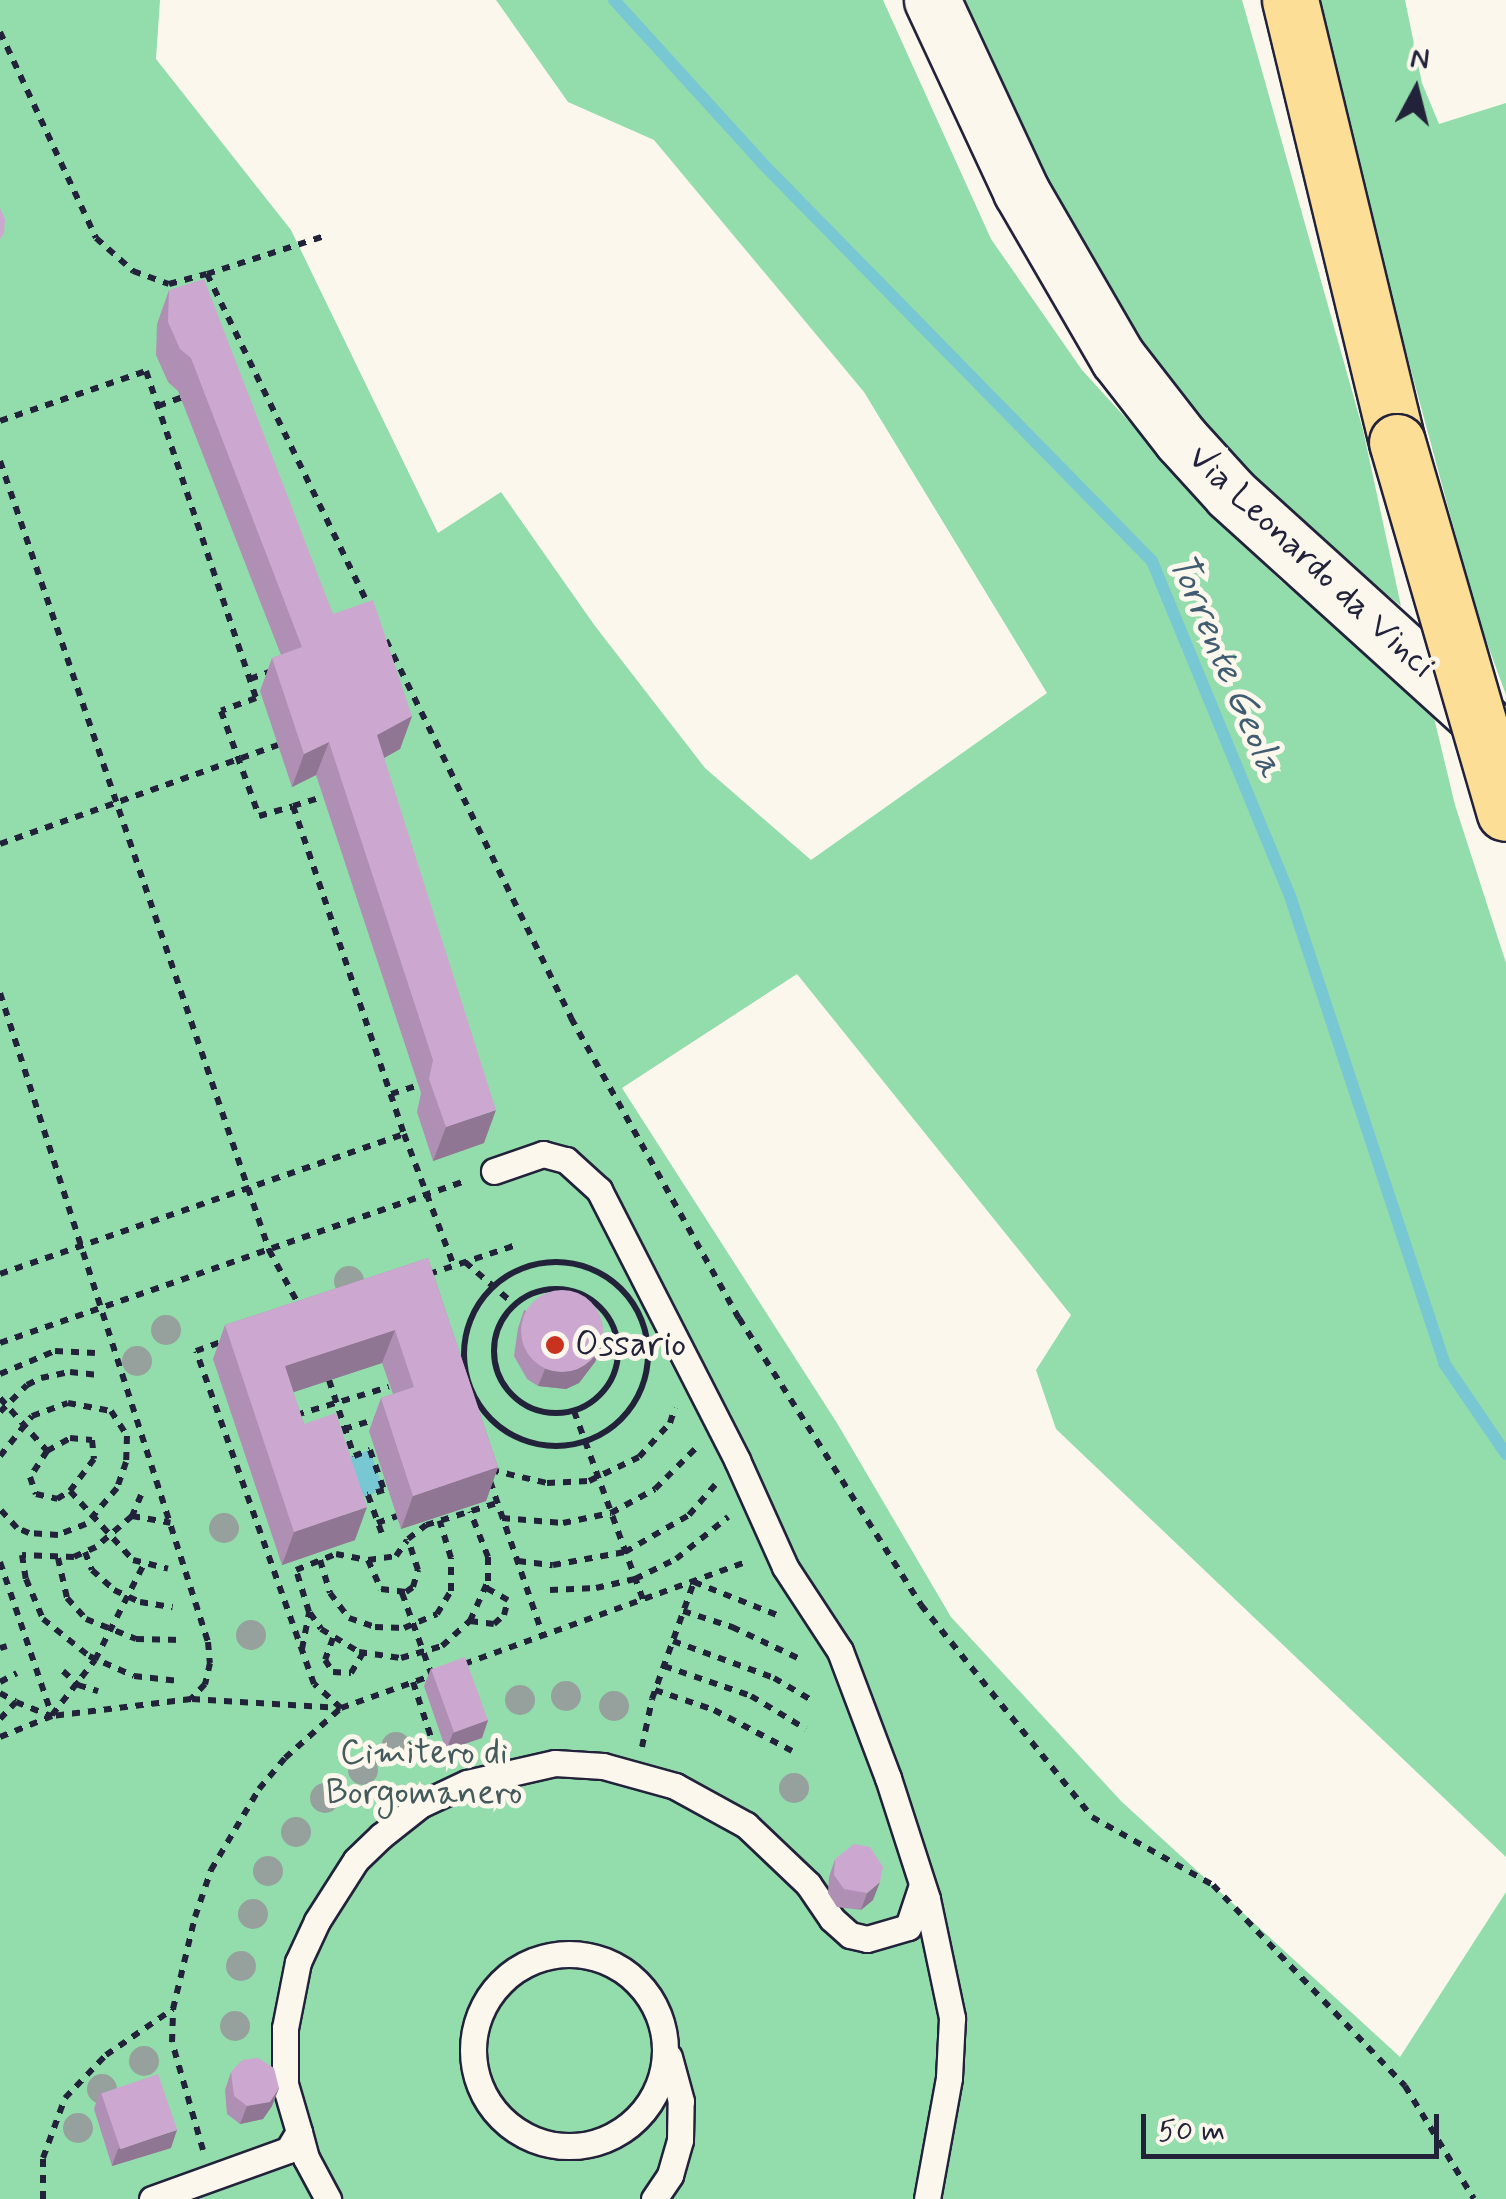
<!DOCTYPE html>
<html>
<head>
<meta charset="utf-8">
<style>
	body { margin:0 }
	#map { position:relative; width:1506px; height:2199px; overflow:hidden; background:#fbf7ec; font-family:Mynerve,sans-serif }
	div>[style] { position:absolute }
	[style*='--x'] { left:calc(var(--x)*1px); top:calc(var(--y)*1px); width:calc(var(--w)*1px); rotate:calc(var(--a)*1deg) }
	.green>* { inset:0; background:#93dcab }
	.water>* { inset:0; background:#78c8d4; transform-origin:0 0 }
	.stream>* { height:12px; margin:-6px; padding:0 6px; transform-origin:6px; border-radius:6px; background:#78c8d4 }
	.path>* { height:6px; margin-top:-3px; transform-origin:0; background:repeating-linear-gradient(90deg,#22223b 0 8px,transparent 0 16px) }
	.path>.ring { margin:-3px; padding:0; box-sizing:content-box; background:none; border:6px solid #22223b; border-radius:50% }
	.roads { filter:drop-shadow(2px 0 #22223b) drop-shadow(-2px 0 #22223b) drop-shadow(0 2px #22223b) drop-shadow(0 -2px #22223b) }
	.service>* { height:25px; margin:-12.5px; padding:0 12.5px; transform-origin:12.5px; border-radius:12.5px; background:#fbf7ec }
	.service>.ring { margin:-12.5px; padding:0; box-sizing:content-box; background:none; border:25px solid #fbf7ec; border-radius:50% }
	.tertiary>* { height:55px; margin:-27.5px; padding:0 27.5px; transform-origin:27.5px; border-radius:27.5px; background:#fbf7ec }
	.trunk>* { height:55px; margin:-27.5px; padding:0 27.5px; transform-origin:27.5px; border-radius:27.5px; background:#fdde96 }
	.bridges { filter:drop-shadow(2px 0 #22223b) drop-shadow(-2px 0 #22223b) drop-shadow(0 2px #22223b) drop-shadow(0 -2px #22223b) }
	.trunk-bridge>* { height:55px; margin:-27.5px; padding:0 27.5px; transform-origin:27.5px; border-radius:27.5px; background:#fdde96 }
	.trees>* { width:30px; height:30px; margin:-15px; border-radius:50%; background:#96a19d }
	.wall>* { inset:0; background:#af90b4 }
	.shaded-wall>* { inset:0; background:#8f7692 }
	.building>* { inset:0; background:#cca8d1; transform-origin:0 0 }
	.round { border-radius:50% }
	.dots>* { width:28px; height:28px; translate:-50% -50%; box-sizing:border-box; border:5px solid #fbf7ec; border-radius:50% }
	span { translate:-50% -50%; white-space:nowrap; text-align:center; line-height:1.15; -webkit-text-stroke:10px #fbf7ec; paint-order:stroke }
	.street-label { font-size:35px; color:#22223b }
	.poi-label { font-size:35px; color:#22223b }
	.left { translate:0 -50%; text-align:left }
	.park-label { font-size:35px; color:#445a5d }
	.water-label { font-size:38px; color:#405c71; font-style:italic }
	.north { position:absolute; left:1366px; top:40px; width:100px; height:100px; -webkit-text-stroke:8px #fbf7ec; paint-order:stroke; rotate:7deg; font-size:28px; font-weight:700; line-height:40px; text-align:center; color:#22223b }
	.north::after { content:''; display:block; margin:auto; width:35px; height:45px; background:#22223b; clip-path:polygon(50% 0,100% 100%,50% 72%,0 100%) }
	.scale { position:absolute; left:1141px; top:2114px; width:298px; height:45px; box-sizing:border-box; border:5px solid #22223b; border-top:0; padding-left:12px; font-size:30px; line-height:35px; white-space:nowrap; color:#22223b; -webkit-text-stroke:8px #fbf7ec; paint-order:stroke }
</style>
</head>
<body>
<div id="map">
	<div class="green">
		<i style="clip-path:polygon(0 0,160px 0,156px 59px,291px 230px,438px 533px,501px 492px,595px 626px,705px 768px,811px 860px,1047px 693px,864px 392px,654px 140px,568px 102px,496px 0,883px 0,991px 239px,1082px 370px,1214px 515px,1281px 581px,1430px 701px,1455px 805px,1506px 963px,1506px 1857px,1056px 1429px,1036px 1370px,1071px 1315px,797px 974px,622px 1088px,837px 1423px,951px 1617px,1121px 1801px,1400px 2057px,1506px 1892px,1506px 2199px,0 2199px)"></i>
		<i style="clip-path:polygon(959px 0,1242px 0,1363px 430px,1401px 606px,1276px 505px,1215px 447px,1127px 332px,1049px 207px)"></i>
		<i style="clip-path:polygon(1311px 0,1405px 0,1422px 83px,1439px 124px,1506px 103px,1506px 695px,1478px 618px)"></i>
	</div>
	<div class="water">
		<i style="left:370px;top:1450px;width:42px;height:36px;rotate:71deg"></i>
	</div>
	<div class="stream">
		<i style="--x:614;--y:0;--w:224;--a:47.7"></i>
		<i style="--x:765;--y:166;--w:553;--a:45.59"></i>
		<i style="--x:1152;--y:561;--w:362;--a:67.6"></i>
		<i style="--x:1290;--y:896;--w:492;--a:71.7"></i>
		<i style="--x:1444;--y:1363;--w:110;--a:55.7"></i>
	</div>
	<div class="path">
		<i style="--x:0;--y:32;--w:227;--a:65"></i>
		<i style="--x:96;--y:238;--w:50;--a:41.7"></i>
		<i style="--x:133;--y:271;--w:38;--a:20"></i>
		<i style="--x:169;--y:284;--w:39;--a:-15"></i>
		<i style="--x:207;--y:274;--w:369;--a:64"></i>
		<i style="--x:207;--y:274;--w:124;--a:-17.9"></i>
		<i style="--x:158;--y:406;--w:29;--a:-20"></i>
		<i style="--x:0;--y:421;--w:154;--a:-18.9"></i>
		<i style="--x:146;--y:371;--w:345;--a:71.4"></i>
		<i style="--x:256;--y:698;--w:37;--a:160"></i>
		<i style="--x:221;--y:711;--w:112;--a:70.1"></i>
		<i style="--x:259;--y:816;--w:35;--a:-16"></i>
		<i style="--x:293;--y:806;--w:346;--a:71.3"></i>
		<i style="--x:404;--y:1134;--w:141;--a:69.3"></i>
		<i style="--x:0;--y:461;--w:834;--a:71.17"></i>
		<i style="--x:269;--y:1250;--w:65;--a:61.5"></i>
		<i style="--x:386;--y:640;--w:421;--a:63.9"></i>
		<i style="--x:571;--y:1018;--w:344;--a:60.8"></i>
		<i style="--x:739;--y:1318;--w:340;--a:57.6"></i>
		<i style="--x:921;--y:1605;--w:272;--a:51.1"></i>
		<i style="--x:1092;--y:1817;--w:139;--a:29.3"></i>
		<i style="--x:1213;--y:1885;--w:278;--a:46.3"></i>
		<i style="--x:1405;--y:2086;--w:132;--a:58.6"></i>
		<i style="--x:250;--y:679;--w:23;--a:-20"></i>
		<i style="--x:293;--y:806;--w:37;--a:-17"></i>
		<i style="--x:0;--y:844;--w:295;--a:-19.6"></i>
		<i style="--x:0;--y:993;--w:682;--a:72.23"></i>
		<i style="--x:208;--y:1642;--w:21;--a:85"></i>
		<i style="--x:210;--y:1663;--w:22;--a:103"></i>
		<i style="--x:205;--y:1684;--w:21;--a:133"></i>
		<i style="--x:191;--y:1699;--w:140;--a:173"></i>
		<i style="--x:52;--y:1716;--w:56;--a:158"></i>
		<i style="--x:391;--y:1094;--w:33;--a:-18"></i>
		<i style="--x:465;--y:1262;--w:66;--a:40.7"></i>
		<i class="ring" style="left:464px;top:1262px;width:178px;height:178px"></i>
		<i style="--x:0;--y:1274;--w:428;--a:-19.1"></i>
		<i style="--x:429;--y:1274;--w:92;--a:-18.4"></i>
		<i class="ring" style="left:494px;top:1289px;width:118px;height:118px"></i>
		<i style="--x:0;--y:1343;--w:493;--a:-19.2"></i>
		<i style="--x:0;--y:1374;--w:60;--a:-22.7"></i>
		<i style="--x:55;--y:1351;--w:40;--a:2.9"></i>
		<i style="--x:329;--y:1380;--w:80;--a:71.8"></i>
		<i style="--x:354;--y:1456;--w:17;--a:-21"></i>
		<i style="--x:370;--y:1450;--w:42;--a:70.7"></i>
		<i style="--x:384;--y:1490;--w:17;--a:163"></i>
		<i style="--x:368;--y:1495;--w:41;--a:70.3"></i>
		<i style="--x:0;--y:1398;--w:71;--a:48.4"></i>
		<i style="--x:47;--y:1451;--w:31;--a:123"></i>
		<i style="--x:30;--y:1477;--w:18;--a:71"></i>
		<i style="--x:36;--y:1494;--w:22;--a:13"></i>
		<i style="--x:57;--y:1499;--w:15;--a:-32"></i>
		<i style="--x:70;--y:1491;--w:93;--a:47.6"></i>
		<i style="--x:133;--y:1560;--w:36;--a:14"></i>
		<i style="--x:574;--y:1411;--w:201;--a:69.9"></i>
		<i style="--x:0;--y:1412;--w:38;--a:-45"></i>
		<i style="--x:27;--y:1385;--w:16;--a:-27"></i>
		<i style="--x:41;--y:1378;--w:30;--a:-12"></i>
		<i style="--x:70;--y:1372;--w:31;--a:6"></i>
		<i style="--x:296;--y:1415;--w:97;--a:-16.8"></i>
		<i style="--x:344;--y:1429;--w:38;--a:-17"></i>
		<i style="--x:47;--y:1451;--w:26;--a:-29"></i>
		<i style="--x:70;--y:1438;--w:22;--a:5"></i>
		<i style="--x:92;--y:1440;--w:19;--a:84"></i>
		<i style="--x:94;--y:1459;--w:40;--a:127"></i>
		<i style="--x:0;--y:1456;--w:51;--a:-51.3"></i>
		<i style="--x:32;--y:1416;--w:38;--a:-20"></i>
		<i style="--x:68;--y:1403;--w:44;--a:10.5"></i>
		<i style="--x:111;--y:1411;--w:30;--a:57"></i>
		<i style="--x:127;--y:1436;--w:26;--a:92"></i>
		<i style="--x:126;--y:1462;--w:28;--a:109"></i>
		<i style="--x:117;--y:1488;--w:48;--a:130.7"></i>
		<i style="--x:86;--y:1524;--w:30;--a:159"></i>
		<i style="--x:58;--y:1535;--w:29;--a:-176"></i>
		<i style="--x:29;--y:1533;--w:13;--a:-157"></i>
		<i style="--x:17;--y:1528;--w:25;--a:-132"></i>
		<i style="--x:491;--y:1470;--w:57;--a:13.1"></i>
		<i style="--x:547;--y:1483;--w:42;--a:-2.7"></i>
		<i style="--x:589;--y:1481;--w:55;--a:-25.6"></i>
		<i style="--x:639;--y:1457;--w:46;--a:-47.6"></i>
		<i style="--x:670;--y:1423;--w:16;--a:-72"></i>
		<i style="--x:490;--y:1481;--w:164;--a:71.1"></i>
		<i style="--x:141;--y:1495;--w:23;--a:113"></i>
		<i style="--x:132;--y:1516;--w:48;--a:139.3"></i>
		<i style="--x:96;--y:1547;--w:24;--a:156"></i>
		<i style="--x:74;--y:1557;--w:52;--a:-177.8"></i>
		<i style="--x:22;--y:1555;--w:24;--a:81"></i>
		<i style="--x:26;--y:1579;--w:43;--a:67"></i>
		<i style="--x:43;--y:1619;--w:59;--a:38.8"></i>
		<i style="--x:89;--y:1656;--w:49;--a:24"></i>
		<i style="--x:134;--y:1676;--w:45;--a:6.3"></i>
		<i style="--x:132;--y:1516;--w:39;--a:10"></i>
		<i style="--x:502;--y:1518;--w:61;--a:4.7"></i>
		<i style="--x:563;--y:1523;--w:49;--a:-11.8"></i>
		<i style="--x:611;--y:1513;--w:50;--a:-28.6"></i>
		<i style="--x:655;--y:1489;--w:57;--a:-45"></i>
		<i style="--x:377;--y:1523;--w:21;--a:-19"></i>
		<i style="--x:85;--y:1552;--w:19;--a:69"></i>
		<i style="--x:92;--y:1570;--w:30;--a:42"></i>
		<i style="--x:114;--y:1590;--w:29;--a:25"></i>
		<i style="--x:140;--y:1602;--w:33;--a:9"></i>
		<i style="--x:58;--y:1558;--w:41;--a:77.3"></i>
		<i style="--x:67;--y:1598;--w:28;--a:48"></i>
		<i style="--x:86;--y:1619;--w:54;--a:21.8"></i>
		<i style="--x:136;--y:1639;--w:46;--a:1.2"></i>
		<i style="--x:320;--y:1560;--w:34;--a:73"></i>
		<i style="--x:330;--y:1593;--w:31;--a:53"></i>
		<i style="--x:349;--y:1618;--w:28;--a:19"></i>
		<i style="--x:375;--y:1627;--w:29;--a:2"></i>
		<i style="--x:404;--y:1628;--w:36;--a:-23"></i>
		<i style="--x:437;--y:1614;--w:27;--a:-59"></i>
		<i style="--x:451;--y:1591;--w:33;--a:-90"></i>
		<i style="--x:451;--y:1558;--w:39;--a:-107"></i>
		<i style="--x:368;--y:1560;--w:28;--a:-8"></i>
		<i style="--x:396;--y:1556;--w:19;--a:-55"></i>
		<i style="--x:518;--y:1561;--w:35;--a:7"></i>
		<i style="--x:553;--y:1565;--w:73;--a:-10.2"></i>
		<i style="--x:625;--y:1552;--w:74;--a:-30"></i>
		<i style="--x:689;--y:1515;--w:40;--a:-49"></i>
		<i style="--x:0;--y:1562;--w:163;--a:71.3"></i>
		<i style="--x:550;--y:1590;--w:46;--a:-2.5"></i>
		<i style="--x:596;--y:1588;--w:40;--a:-13"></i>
		<i style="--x:635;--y:1579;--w:46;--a:-26"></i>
		<i style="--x:676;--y:1559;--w:67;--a:-38.9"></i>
		<i style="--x:402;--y:1593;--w:88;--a:70.1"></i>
		<i style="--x:683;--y:1611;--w:52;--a:18.1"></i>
		<i style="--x:732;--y:1627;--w:75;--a:25.2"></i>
		<i style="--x:310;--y:1613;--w:19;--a:55"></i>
		<i style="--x:321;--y:1629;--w:44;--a:31.2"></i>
		<i style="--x:359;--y:1652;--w:42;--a:8.1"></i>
		<i style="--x:401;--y:1658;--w:43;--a:-16.3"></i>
		<i style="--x:442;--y:1646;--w:38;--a:-42"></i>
		<i style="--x:470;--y:1621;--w:44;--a:-65.8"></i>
		<i style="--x:488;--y:1581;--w:24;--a:-90"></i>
		<i style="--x:488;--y:1557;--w:49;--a:-111.4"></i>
		<i style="--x:470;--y:1621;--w:24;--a:7"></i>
		<i style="--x:494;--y:1624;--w:13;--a:-42"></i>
		<i style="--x:504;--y:1615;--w:16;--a:-75"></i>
		<i style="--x:508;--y:1600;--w:25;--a:-151"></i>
		<i style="--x:333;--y:1638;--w:23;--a:110"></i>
		<i style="--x:325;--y:1660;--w:14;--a:56"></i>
		<i style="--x:333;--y:1672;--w:18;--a:3"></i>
		<i style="--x:351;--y:1673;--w:23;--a:-59"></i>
		<i style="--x:673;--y:1641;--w:108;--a:20.1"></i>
		<i style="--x:774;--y:1678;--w:45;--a:30.5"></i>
		<i style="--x:0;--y:1648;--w:7;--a:-16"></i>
		<i style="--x:302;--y:1649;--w:38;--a:-79"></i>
		<i style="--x:309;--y:1612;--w:44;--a:-107.2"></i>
		<i style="--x:296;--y:1570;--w:43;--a:-21.8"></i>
		<i style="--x:336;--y:1554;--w:33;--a:11"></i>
		<i style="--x:368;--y:1560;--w:32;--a:66"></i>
		<i style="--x:381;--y:1589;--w:25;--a:7"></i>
		<i style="--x:406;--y:1592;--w:9;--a:-36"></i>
		<i style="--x:413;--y:1587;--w:18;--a:-74"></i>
		<i style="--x:418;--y:1570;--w:33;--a:-108"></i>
		<i style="--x:408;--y:1539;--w:23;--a:-38"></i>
		<i style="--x:426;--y:1525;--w:74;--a:-17.2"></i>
		<i style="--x:464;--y:1664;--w:302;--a:-19.9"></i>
		<i style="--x:664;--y:1666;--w:92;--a:19"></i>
		<i style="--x:751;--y:1696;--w:64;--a:31"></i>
		<i style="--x:63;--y:1671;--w:21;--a:43"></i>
		<i style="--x:78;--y:1685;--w:21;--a:17"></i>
		<i style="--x:0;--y:1682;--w:19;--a:-28"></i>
		<i style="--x:413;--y:1682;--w:84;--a:72"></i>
		<i style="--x:655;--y:1690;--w:62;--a:18.7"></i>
		<i style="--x:714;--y:1710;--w:88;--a:27.7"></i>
		<i style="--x:0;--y:1693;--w:18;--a:29"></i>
		<i style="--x:192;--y:1699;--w:149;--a:3.5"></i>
		<i style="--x:341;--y:1708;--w:98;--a:-19.7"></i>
		<i style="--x:52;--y:1715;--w:70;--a:-52"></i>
		<i style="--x:95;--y:1660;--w:108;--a:-63"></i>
		<i style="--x:0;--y:1719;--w:23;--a:-47"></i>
		<i style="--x:16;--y:1702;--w:37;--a:22"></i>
		<i style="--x:642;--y:1747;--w:49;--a:-78.2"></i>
		<i style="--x:652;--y:1699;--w:124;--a:-70.3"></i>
		<i style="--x:694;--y:1582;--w:89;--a:21.7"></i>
		<i style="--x:203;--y:2150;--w:112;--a:-106"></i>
		<i style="--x:172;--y:2042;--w:33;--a:-88"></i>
		<i style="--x:173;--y:2009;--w:95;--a:-76.6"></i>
		<i style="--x:195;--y:1917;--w:50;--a:-71.2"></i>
		<i style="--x:211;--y:1870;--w:94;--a:-59.3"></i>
		<i style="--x:259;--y:1789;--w:40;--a:-50"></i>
		<i style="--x:285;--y:1758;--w:75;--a:-41.8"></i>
		<i style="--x:341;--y:1708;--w:36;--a:-138"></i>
		<i style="--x:314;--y:1684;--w:353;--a:-109.5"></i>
		<i style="--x:196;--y:1351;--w:33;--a:-20"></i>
		<i style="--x:43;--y:2199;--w:41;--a:-90"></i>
		<i style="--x:43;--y:2158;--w:64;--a:-69.9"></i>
		<i style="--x:65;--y:2098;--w:59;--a:-46.4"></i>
		<i style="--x:106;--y:2055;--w:81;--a:-34.5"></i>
	</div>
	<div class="roads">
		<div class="service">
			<i style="--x:494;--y:1171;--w:52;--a:-19.1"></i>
			<i style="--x:543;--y:1154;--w:24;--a:15"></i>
			<i style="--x:566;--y:1160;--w:45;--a:42.3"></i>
			<i style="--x:599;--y:1190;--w:303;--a:62.9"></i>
			<i style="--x:737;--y:1460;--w:117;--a:65.8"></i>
			<i style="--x:785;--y:1567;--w:100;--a:56.8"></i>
			<i style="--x:840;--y:1651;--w:136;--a:69.3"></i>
			<i style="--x:888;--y:1778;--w:127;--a:72.1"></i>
			<i style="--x:927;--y:1899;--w:122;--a:78.1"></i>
			<i style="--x:952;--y:2018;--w:60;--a:92.9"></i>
			<i style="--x:949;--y:2078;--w:123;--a:100.3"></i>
			<i class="ring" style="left:473px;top:1954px;width:167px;height:167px"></i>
			<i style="--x:299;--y:2132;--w:27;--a:75"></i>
			<i style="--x:306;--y:2158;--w:47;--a:61.8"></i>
			<i style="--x:152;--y:2199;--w:145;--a:-19.8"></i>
			<i style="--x:288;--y:2150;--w:21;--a:-59"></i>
			<i style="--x:299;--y:2132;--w:50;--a:-106.3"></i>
			<i style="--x:285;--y:2084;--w:56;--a:-90"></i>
			<i style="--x:285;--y:2028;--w:67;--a:-78.9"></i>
			<i style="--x:298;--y:1962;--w:45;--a:-65.1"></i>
			<i style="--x:317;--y:1921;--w:72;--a:-57.4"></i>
			<i style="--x:356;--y:1860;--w:35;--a:-44"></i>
			<i style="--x:381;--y:1836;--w:50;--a:-38.5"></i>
			<i style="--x:420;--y:1805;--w:52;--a:-25.1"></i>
			<i style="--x:467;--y:1783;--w:90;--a:-12.8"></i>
			<i style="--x:555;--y:1763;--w:48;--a:3.6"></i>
			<i style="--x:603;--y:1766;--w:75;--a:15.5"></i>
			<i style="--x:675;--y:1786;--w:81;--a:28.8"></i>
			<i style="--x:746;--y:1825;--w:86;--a:43.6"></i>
			<i style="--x:808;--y:1884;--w:42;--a:55.6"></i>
			<i style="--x:832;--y:1919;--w:24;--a:42"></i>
			<i style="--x:850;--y:1935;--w:17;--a:13"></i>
			<i style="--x:867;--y:1939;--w:43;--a:-16.3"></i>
			<i style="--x:908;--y:1927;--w:44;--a:-71.6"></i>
			<i style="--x:654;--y:2199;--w:29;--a:-56"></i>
			<i style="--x:670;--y:2175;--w:36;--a:-74"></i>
			<i style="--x:680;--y:2140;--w:39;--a:-89"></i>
			<i style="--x:681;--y:2101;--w:46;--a:-105.3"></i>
		</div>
		<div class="tertiary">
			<i style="--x:932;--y:0;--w:211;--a:65"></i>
			<i style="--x:1021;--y:191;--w:193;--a:59.9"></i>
			<i style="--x:1118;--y:358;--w:103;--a:52.1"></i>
			<i style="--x:1181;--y:439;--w:74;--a:47.7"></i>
			<i style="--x:1231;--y:494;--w:356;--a:42.2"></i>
		</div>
		<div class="trunk">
			<i style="--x:1290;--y:0;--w:455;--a:76.4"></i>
		</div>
	</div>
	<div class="bridges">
		<div class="trunk-bridge">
			<i style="--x:1397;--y:442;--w:386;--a:73.8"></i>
		</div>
	</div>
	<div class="trees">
		<i style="left:349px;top:1281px"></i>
		<i style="left:166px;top:1330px"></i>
		<i style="left:137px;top:1361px"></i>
		<i style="left:224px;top:1528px"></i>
		<i style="left:251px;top:1635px"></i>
		<i style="left:566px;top:1696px"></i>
		<i style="left:520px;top:1700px"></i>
		<i style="left:614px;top:1706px"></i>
		<i style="left:396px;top:1747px"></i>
		<i style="left:363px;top:1770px"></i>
		<i style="left:794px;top:1788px"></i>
		<i style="left:325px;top:1798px"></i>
		<i style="left:296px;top:1832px"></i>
		<i style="left:268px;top:1871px"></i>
		<i style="left:253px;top:1914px"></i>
		<i style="left:241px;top:1966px"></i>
		<i style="left:235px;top:2026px"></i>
		<i style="left:144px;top:2061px"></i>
		<i style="left:102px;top:2089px"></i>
		<i style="left:78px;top:2128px"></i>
	</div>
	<div class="wall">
		<i style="clip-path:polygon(169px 290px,333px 614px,412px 716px,400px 749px,384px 758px,484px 1143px,433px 1161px,417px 1112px,421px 1093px,316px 775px,292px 787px,260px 691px,272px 658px,281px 655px,178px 391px,168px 382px,156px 355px,157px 324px)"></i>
		<i style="clip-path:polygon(428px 1258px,498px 1467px,486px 1501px,401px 1529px,369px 1431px,381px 1398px,393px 1394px,382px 1363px,293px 1392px,304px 1424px,355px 1540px,282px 1565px,213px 1359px,225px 1325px)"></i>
		<i style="clip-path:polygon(524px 1310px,602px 1345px,595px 1362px,579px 1383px,566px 1389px,538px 1386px,527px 1379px,514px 1356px,518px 1328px)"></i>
		<i style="clip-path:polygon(431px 1668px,488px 1720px,482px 1738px,446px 1750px,424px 1686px)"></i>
		<i style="clip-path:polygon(835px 1859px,873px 1900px,861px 1910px,837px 1907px,828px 1893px,829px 1877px)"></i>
		<i style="clip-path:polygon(231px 2072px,279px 2088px,272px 2106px,263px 2119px,240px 2124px,227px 2114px,225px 2090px)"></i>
		<i style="clip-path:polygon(100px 2091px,171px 2148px,112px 2166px,94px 2109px)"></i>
	</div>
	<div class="shaded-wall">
		<i style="clip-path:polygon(412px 716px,400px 749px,364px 769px,377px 735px)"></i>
		<i style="clip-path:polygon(329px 742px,316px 775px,292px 787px,304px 754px)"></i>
		<i style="clip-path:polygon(496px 1110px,484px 1143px,433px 1161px,446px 1127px)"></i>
		<i style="clip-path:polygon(395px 1330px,382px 1363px,273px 1399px,285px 1366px)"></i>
		<i style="clip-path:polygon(602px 1345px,595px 1362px,579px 1383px,566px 1389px,538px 1386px,545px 1369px)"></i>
		<i style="clip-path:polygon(498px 1467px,486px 1501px,401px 1529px,413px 1496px)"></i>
		<i style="clip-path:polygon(367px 1507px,355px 1540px,282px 1565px,294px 1532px)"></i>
		<i style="clip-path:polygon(488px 1720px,482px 1738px,446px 1750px,453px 1733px)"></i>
		<i style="clip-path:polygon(880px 1882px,873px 1900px,861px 1910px,867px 1893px)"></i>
		<i style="clip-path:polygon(279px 2088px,272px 2106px,263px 2119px,240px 2124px,247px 2106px)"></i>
		<i style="clip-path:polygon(177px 2130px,171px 2148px,112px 2166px,118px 2149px)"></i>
	</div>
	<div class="building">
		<i style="clip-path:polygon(0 208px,5px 219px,4px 233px,0 239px)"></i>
		<i style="clip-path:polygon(204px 279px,333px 614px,373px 600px,412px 716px,377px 735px,496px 1110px,446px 1127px,429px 1079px,433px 1060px,329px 742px,304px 754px,272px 658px,302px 647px,191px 358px,180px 349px,168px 322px,169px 290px)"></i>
		<i style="clip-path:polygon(428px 1258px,498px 1467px,413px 1496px,381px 1398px,414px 1387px,395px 1330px,285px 1366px,304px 1424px,336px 1413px,367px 1507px,294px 1532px,225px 1325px)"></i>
		<i class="round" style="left:521px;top:1290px;width:82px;height:82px"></i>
		<i style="left:465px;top:1657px;width:67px;height:36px;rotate:70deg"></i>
		<i style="clip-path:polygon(854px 1844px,870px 1847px,883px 1867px,880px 1882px,867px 1893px,844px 1889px,834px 1875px,835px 1859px)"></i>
		<i style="clip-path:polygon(258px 2058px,274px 2068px,279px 2088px,270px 2102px,247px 2106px,234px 2096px,231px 2072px,242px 2060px)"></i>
		<i style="left:158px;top:2074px;width:59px;height:60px;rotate:71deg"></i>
	</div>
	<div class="dots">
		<i style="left:555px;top:1345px;background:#c8321e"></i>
	</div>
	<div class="street-label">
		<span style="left:1311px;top:562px;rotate:43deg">Via Leonardo da Vinci</span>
	</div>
	<div class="poi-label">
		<span class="left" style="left:575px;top:1345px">Ossario</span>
	</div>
	<div class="park-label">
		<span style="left:424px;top:1773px">Cimitero di<br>Borgomanero</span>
	</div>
	<div class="water-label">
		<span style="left:1225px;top:665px;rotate:67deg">Torrente Geola</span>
	</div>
	<div class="north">N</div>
	<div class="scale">50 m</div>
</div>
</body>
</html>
